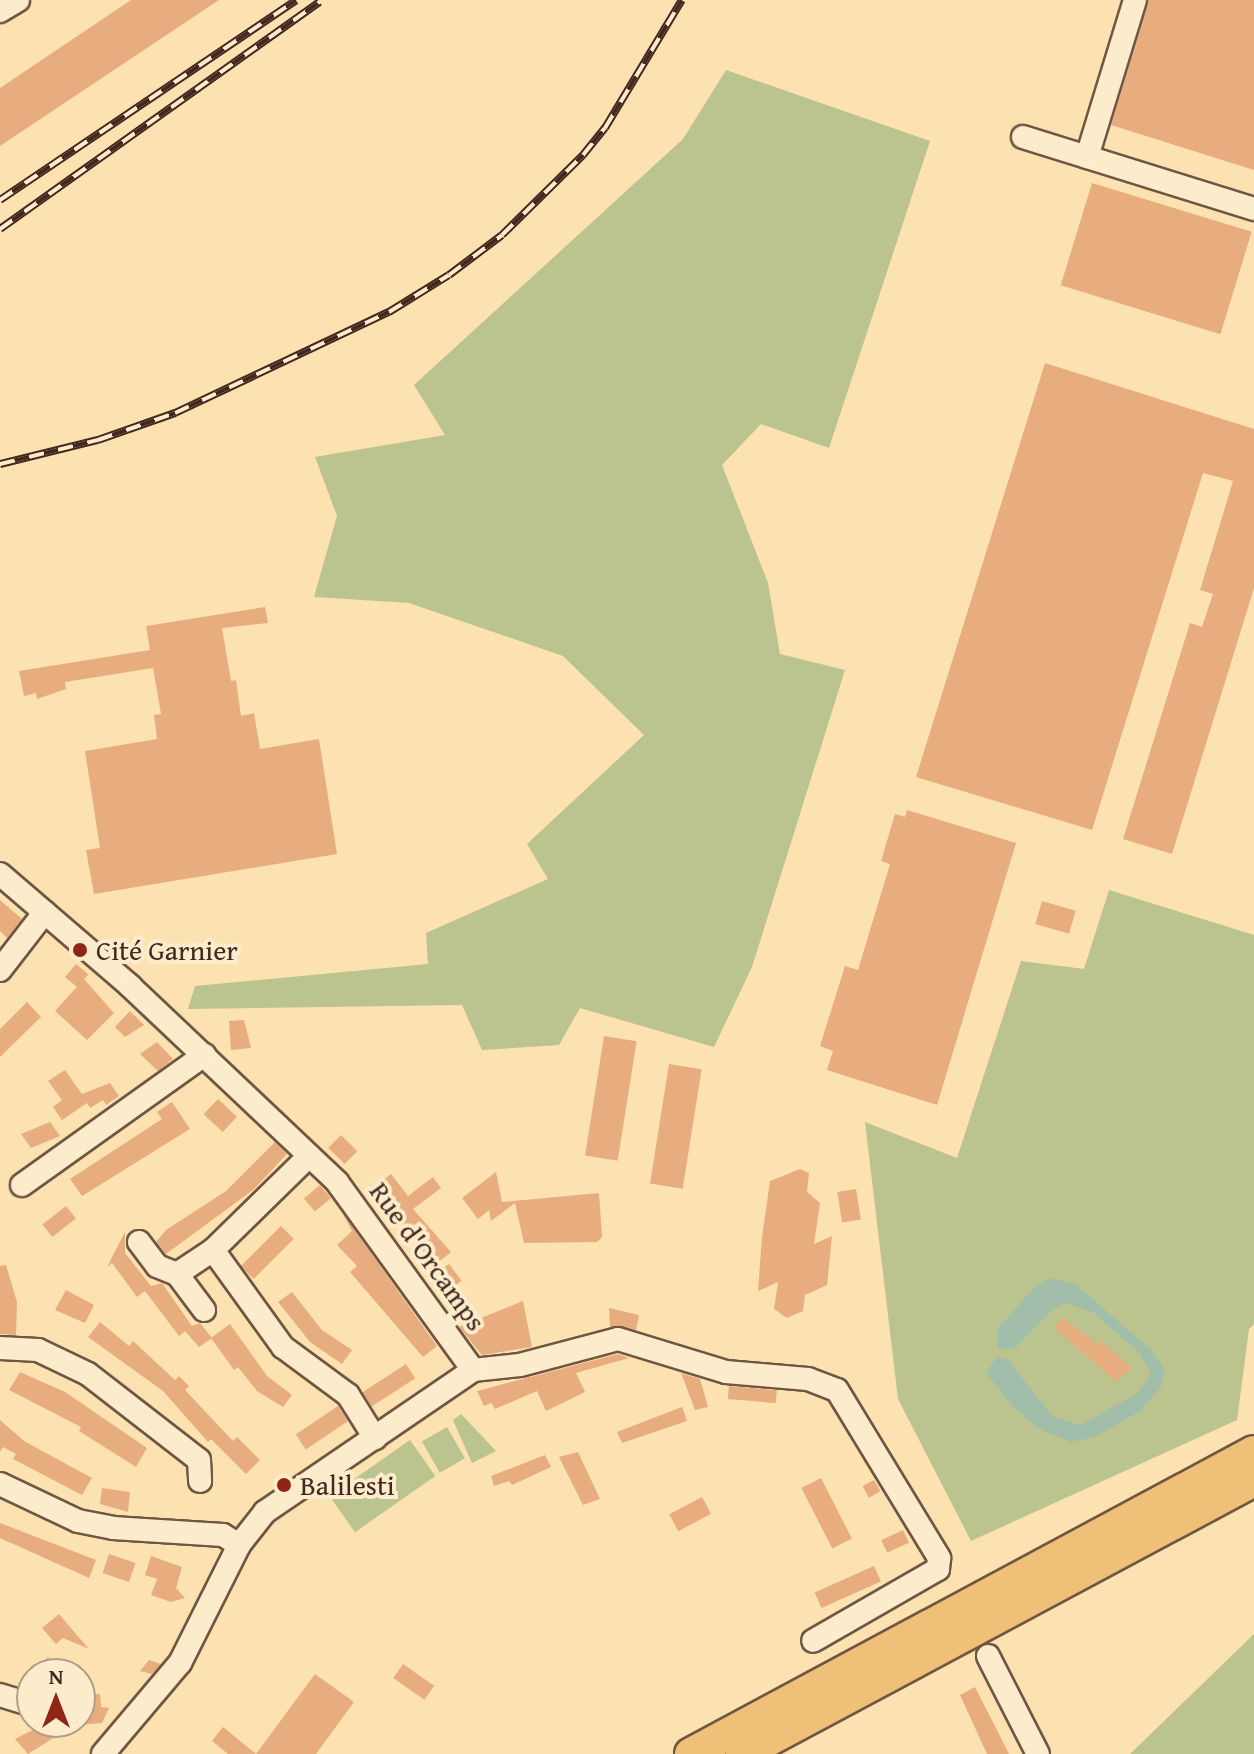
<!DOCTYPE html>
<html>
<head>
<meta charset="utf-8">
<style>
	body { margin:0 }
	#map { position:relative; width:1254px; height:1754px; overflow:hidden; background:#fce1b1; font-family:"Gentium Book Plus",serif }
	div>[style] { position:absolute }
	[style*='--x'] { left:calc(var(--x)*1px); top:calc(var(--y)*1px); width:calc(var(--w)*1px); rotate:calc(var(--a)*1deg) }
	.green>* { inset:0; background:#bbc38e; transform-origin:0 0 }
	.water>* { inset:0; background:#a0bea9 }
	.building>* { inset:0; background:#e8ad7e; transform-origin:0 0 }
	.roads { filter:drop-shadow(2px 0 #705643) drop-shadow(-2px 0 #705643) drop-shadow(0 2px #705643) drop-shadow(0 -2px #705643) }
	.minor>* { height:22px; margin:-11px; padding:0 11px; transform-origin:11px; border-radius:11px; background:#fdeccc }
	.highway>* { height:32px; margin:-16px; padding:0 16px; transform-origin:16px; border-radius:16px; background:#eec078 }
	.rail>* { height:8px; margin-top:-4px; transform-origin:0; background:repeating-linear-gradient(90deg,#fdeccc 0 15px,#42281e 0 30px); box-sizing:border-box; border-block:2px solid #42281e }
	.dots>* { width:22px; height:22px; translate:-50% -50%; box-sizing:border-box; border:4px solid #fdeccc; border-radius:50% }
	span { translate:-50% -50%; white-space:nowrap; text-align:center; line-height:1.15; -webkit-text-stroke:8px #fdeccc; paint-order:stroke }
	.poi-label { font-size:28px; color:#42281e }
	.left { translate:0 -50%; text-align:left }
	.street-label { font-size:28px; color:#42281e }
	.north { position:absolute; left:16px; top:1658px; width:80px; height:80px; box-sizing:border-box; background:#fdeccc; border:2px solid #b29e86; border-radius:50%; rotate:0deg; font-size:22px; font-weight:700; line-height:32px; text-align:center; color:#42281e }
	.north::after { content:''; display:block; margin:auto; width:28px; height:36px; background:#8f2418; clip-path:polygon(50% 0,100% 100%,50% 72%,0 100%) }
</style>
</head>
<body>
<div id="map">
	<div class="green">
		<i style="clip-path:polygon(726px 70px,930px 141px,829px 448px,761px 424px,722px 465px,768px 583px,780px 654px,845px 670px,752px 967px,714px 1047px,580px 1008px,559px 1045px,482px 1050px,462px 1005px,188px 1009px,195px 986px,428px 964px,426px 933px,548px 879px,527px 844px,644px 735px,563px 656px,409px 603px,314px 597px,337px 516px,315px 457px,445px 435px,414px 385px,683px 139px)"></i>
		<i style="clip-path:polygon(1109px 890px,1254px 935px,1254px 1324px,1249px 1329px,1237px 1420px,971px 1541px,898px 1399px,865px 1122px,957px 1158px,1021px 961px,1084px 969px)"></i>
		<i style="clip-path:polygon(461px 1414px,496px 1451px,472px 1463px,453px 1420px)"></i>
		<i style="left:447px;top:1427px;width:36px;height:29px;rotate:60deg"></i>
		<i style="left:410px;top:1440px;width:44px;height:98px;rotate:55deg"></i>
		<i style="clip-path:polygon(1254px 1634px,1254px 1754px,1130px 1754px)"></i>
	</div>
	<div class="water">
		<i style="clip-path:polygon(1051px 1278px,1075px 1284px,1150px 1349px,1164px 1369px,1161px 1387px,1140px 1411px,1097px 1436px,1071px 1442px,1037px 1428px,1012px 1405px,986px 1373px,997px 1357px,1007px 1359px,1053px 1417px,1081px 1425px,1138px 1393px,1151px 1374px,1140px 1353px,1094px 1313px,1066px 1303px,1052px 1310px,1015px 1348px,997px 1349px,997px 1329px,1037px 1285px)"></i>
	</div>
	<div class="building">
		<i style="clip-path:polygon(131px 0,219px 0,0 146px,0 88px)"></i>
		<i style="clip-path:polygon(1149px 0,1254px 0,1254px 170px,1111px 125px)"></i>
		<i style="left:1092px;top:183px;width:167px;height:107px;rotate:17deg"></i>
		<i style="clip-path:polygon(1045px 363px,1254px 429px,1254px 588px,1172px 854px,1123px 839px,1190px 623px,1202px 627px,1213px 594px,1200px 590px,1233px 481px,1203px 473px,1092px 830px,916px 777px)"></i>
		<i style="clip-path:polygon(265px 607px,268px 623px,222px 628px,231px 681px,236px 680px,241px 716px,254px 713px,260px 749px,319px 739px,337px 854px,94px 894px,86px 850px,100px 848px,85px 751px,157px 739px,154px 715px,161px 714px,153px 668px,65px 682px,66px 689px,37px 699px,36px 693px,24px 696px,19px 671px,150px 650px,146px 626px)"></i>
		<i style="clip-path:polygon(907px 810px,1016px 843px,937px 1105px,827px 1070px,833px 1051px,820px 1046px,845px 966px,858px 970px,890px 864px,881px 861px,895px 814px,905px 817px)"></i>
		<i style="clip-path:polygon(0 900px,22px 919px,7px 938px,0 931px)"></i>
		<i style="left:1042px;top:901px;width:35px;height:24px;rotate:16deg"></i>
		<i style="left:76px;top:964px;width:16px;height:17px;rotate:40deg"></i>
		<i style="clip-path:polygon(84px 979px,114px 1013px,87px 1040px,55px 1011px)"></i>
		<i style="clip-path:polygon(27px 1002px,41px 1017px,0 1057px,0 1029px)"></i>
		<i style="clip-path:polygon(130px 1011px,144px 1025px,125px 1037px,115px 1027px)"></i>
		<i style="clip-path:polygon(244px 1020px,251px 1048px,231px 1050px,229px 1021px)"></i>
		<i style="left:604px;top:1036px;width:33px;height:121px;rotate:9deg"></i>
		<i style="clip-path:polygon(157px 1042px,173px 1059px,158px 1071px,140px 1054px)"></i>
		<i style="left:669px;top:1064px;width:33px;height:121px;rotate:9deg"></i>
		<i style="clip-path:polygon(65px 1070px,82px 1094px,110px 1083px,119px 1096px,106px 1105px,103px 1100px,90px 1108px,87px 1103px,62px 1120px,53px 1107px,62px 1100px,48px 1081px)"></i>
		<i style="left:218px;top:1099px;width:26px;height:21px;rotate:43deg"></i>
		<i style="clip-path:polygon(172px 1102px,190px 1129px,82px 1196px,70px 1179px,162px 1119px,157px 1112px)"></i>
		<i style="clip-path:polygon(50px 1122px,60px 1136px,31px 1148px,21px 1134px)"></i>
		<i style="left:341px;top:1135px;width:23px;height:18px;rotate:45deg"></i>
		<i style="clip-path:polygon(275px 1142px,287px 1154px,253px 1190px,166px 1254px,156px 1242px,166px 1230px,226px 1191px)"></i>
		<i style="clip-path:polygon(800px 1169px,809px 1173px,807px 1192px,820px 1203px,814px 1244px,832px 1236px,827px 1285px,805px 1295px,803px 1311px,787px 1318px,774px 1309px,778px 1282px,758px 1291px,762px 1237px,770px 1181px)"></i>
		<i style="clip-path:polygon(496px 1172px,502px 1202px,599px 1193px,602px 1237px,597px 1242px,524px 1243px,515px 1203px,491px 1221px,489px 1210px,478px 1219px,462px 1198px)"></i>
		<i style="clip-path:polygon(391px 1174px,408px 1196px,433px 1177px,441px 1188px,413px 1209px,451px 1252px,435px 1265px,371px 1189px)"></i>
		<i style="left:320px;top:1185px;width:17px;height:21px;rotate:50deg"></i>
		<i style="left:856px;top:1189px;width:31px;height:19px;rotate:81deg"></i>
		<i style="left:66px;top:1206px;width:16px;height:30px;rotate:52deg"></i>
		<i style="clip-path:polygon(342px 1212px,437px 1346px,423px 1357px,350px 1272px,357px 1266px,337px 1245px,352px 1231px)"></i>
		<i style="left:281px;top:1226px;width:18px;height:57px;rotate:45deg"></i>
		<i style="clip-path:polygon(125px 1232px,125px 1253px,140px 1272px,151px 1286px,162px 1283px,192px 1326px,200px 1323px,212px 1338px,199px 1347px,185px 1331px,179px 1336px,145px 1291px,137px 1297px,112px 1263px,107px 1267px)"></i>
		<i style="left:449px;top:1264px;width:21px;height:19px;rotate:53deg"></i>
		<i style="clip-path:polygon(6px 1265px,17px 1302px,16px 1335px,0 1334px,0 1266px)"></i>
		<i style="clip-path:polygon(66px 1290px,94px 1305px,85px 1323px,55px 1310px)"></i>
		<i style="clip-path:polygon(292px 1292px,322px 1330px,352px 1350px,342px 1364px,310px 1342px,278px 1302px)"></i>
		<i style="clip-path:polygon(523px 1301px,532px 1347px,482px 1355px,459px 1327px)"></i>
		<i style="clip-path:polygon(609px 1308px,639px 1315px,636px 1330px,610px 1327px)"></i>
		<i style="clip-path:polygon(1063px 1318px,1097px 1344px,1101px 1341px,1131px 1368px,1116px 1381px,1054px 1328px)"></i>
		<i style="clip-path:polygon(100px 1322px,129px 1346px,133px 1341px,175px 1380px,179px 1376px,189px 1386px,185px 1390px,233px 1441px,237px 1437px,260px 1460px,246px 1474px,211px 1439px,208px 1442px,163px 1391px,88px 1337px)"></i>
		<i style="clip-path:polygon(230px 1324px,267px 1376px,292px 1395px,283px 1407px,257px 1391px,238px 1367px,234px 1370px,211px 1338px)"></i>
		<i style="clip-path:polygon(618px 1354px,629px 1358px,576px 1373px,585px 1392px,546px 1411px,537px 1391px,495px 1409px,491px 1403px,484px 1406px,477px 1391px)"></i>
		<i style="left:406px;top:1364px;width:17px;height:52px;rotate:57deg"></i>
		<i style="clip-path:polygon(20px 1372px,65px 1392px,147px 1448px,136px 1467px,79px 1431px,81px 1427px,9px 1390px)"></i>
		<i style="clip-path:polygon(681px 1373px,700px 1379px,708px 1407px,695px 1410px)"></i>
		<i style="left:729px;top:1386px;width:48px;height:13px;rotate:5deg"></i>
		<i style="left:338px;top:1406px;width:18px;height:51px;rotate:56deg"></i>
		<i style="clip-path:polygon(682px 1407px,687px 1421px,622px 1443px,617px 1432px)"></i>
		<i style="clip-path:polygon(0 1420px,24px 1441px,92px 1478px,82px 1495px,13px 1459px,16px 1454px,3px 1447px,0 1452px)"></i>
		<i style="clip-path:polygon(578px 1452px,600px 1499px,583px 1505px,559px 1457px)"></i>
		<i style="clip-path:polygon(545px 1455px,551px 1467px,512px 1485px,509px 1481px,494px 1486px,491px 1476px)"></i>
		<i style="left:821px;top:1478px;width:68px;height:22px;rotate:63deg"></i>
		<i style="left:874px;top:1480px;width:13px;height:13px;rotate:61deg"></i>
		<i style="clip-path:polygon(102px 1488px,130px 1492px,128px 1512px,100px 1504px)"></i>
		<i style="left:702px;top:1497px;width:19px;height:37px;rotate:62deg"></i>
		<i style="clip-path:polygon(0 1523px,96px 1560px,89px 1578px,0 1538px)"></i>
		<i style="left:903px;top:1530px;width:14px;height:24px;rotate:65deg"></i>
		<i style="left:109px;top:1554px;width:28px;height:20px;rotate:19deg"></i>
		<i style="clip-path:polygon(151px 1556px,182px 1567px,176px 1588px,185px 1598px,171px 1602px,151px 1595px,157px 1579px,145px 1575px)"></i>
		<i style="left:874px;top:1566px;width:17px;height:65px;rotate:66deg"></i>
		<i style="clip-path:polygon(59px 1614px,70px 1627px,89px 1649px,63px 1638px,56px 1644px,42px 1628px)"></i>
		<i style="clip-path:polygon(48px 1657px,63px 1674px,29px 1674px)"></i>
		<i style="clip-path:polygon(149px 1660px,161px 1664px,152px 1674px,140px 1671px)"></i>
		<i style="left:403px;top:1664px;width:38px;height:17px;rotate:35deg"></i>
		<i style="clip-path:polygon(315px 1674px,354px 1702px,316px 1754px,256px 1754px)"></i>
		<i style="clip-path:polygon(975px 1687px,997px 1730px,1009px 1754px,987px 1754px,960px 1695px)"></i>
		<i style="clip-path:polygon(100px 1694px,101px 1707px,109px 1708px,102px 1723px,80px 1725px,84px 1695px)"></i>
		<i style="clip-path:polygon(44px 1724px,55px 1737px,28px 1754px,15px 1739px)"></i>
		<i style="clip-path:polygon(223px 1727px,256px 1754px,228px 1754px,212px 1741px)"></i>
	</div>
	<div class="roads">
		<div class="minor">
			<i style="--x:0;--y:11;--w:21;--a:-31"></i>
			<i style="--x:1023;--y:137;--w:242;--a:17.3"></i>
			<i style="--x:1087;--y:157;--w:164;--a:-73"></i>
			<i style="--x:0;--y:874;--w:172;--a:40.7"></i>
			<i style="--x:130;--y:986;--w:285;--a:43.4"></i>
			<i style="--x:337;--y:1182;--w:232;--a:54.1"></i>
			<i style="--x:0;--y:970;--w:73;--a:-52.2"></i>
			<i style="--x:309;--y:1156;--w:134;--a:135.6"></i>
			<i style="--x:213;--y:1250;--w:120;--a:54.2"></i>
			<i style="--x:283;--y:1347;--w:81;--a:36.4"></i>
			<i style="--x:348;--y:1395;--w:51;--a:57.9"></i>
			<i style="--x:22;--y:1185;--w:224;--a:-35.5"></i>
			<i style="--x:139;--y:1242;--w:30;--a:53"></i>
			<i style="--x:157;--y:1266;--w:22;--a:22"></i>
			<i style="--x:177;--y:1274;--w:45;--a:53.1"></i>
			<i style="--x:177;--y:1274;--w:43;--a:-33.7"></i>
			<i style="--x:0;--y:1348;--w:38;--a:3"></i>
			<i style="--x:38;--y:1350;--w:55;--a:25.6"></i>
			<i style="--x:88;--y:1374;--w:140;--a:37.8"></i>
			<i style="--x:199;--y:1460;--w:21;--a:87"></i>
			<i style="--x:473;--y:1370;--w:47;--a:-6.1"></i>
			<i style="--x:520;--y:1365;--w:101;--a:-14.9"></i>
			<i style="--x:618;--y:1339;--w:113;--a:17"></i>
			<i style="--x:726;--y:1372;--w:82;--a:4.9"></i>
			<i style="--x:808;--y:1379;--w:31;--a:21"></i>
			<i style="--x:837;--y:1390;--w:197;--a:58.7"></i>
			<i style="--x:939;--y:1558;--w:11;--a:95"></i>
			<i style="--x:938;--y:1569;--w:144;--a:150.1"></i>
			<i style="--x:0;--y:1484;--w:86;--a:25.4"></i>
			<i style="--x:78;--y:1521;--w:36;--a:11"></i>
			<i style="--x:113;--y:1528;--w:110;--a:3.6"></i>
			<i style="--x:223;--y:1535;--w:19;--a:32"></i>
			<i style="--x:988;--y:1656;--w:110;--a:63"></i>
			<i style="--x:0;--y:1695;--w:34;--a:17"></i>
			<i style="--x:103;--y:1754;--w:119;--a:-49.8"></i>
			<i style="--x:180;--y:1663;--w:132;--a:-63.4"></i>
			<i style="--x:239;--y:1545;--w:42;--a:-51.8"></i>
			<i style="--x:265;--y:1512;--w:252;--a:-34.3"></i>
		</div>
		<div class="highway">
			<i style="--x:691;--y:1754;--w:639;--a:-28.21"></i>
			<i style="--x:742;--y:1754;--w:581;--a:-28.15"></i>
		</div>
	</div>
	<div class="rail">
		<i style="--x:0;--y:200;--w:357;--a:-34"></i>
		<i style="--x:0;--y:229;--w:392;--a:-35.4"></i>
		<i style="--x:0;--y:464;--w:101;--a:-13.8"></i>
		<i style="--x:98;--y:440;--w:82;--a:-19.3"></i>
		<i style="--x:175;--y:413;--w:237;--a:-25.3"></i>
		<i style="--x:389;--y:312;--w:70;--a:-31.7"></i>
		<i style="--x:449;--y:275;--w:66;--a:-37"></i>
		<i style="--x:502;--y:235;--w:114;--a:-44.6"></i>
		<i style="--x:583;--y:155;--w:35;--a:-51"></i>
		<i style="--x:605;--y:128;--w:149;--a:-59"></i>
	</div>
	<div class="dots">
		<i style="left:80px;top:950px;background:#8f2418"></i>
		<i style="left:284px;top:1485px;background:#8f2418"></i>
	</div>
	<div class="poi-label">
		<span class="left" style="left:96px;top:950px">Cité Garnier</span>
		<span class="left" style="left:300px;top:1485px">Balilesti</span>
	</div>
	<div class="street-label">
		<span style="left:428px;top:1256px;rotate:54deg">Rue d'Orcamps</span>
	</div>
	<div class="north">N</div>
</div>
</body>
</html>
